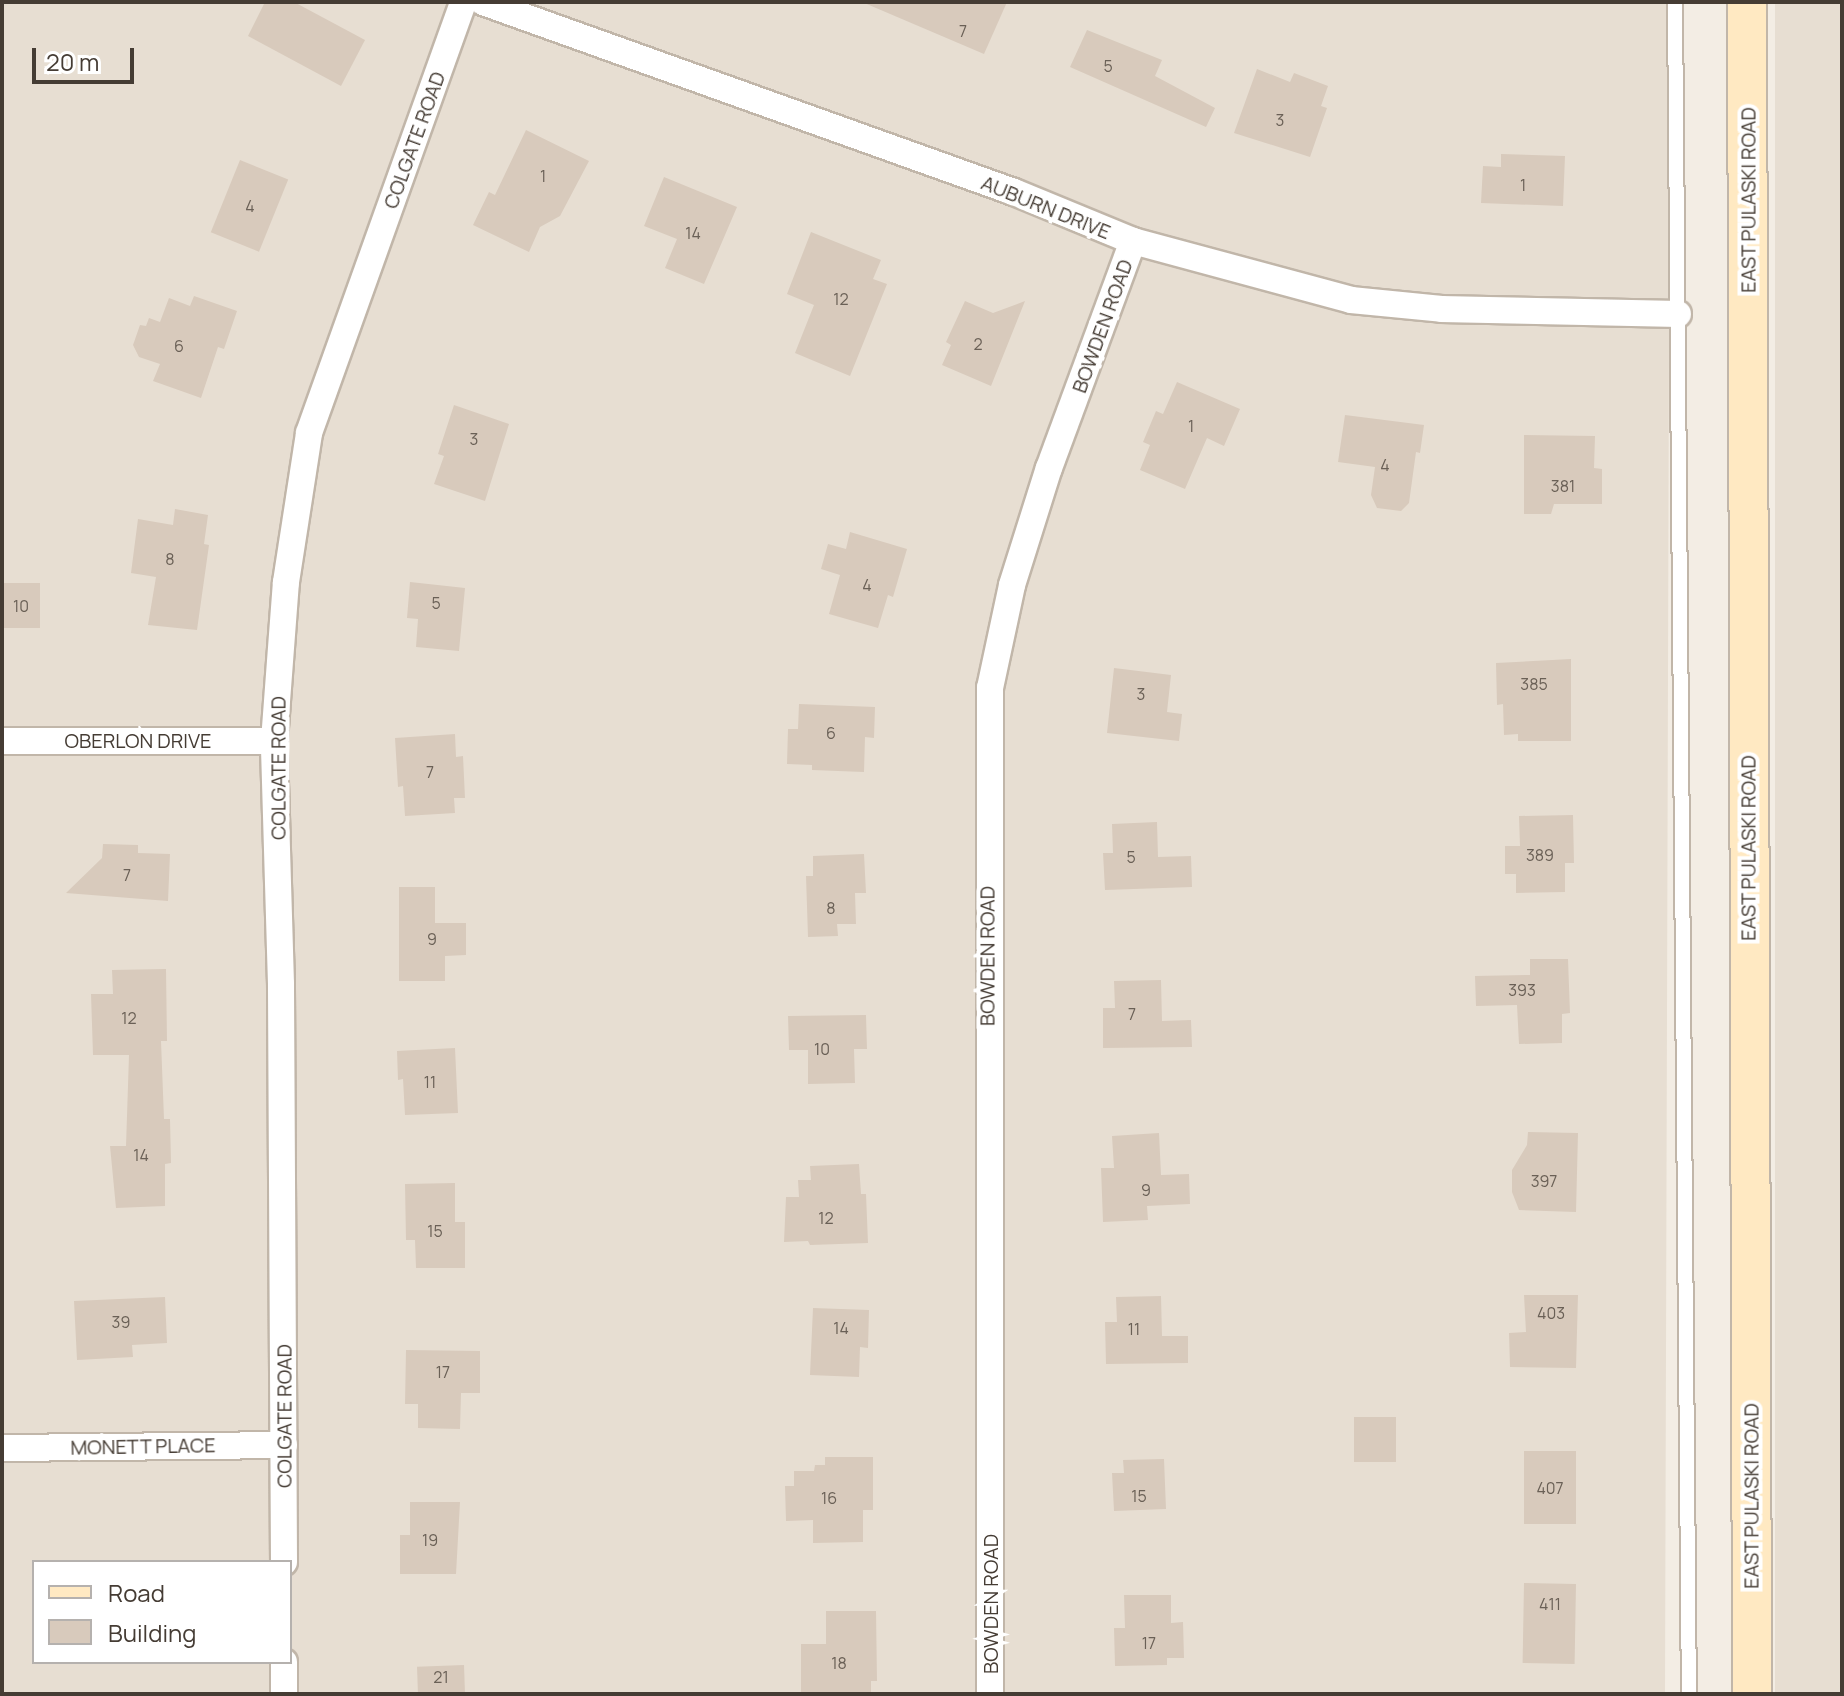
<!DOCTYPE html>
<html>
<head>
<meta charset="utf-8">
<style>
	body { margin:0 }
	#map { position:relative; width:1844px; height:1696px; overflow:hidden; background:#f3ede4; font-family:Manrope,sans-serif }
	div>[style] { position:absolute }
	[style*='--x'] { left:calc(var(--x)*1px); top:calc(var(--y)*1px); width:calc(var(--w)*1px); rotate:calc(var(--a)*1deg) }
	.residential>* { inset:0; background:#e7ded2; transform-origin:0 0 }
	.building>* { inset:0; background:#d8cabc; transform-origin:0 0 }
	.roads { filter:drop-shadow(2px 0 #c1b6a9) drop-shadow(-2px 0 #c1b6a9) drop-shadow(0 2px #c1b6a9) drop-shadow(0 -2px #c1b6a9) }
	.lane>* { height:14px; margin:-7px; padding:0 7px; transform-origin:7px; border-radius:7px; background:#fff }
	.street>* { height:26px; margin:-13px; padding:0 13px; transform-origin:13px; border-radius:13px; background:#fff }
	.secondary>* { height:38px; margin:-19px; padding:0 19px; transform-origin:19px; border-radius:19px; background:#ffe9c2 }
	span { translate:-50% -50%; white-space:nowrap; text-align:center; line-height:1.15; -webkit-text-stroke:8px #fff; paint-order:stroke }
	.number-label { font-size:16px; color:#6a6056 }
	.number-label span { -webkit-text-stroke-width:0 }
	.street-label { font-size:20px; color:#453c34 }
	.frame { position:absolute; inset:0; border:4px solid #453c34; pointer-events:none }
	.legend { position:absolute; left:32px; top:1560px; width:260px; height:104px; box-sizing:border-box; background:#fff; border:2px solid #b5b1ae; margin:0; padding:10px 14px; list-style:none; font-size:24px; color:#453c34 }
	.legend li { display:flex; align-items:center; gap:16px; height:40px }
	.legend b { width:40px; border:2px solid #b5b1ae }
	.scale { position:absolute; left:32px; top:48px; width:102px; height:36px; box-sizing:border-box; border:4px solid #453c34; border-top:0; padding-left:10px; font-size:24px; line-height:28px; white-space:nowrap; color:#453c34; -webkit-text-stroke:6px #fff; paint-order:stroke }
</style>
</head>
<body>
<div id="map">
	<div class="residential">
		<i style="clip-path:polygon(evenodd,2px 2px,1670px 2px,1665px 1694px,2px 1694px,2px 2px,34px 1562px,290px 1562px,290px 1662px,34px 1662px,34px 1562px)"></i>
		<i style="left:1775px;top:2px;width:67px;height:1692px"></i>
	</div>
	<div class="building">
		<i style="clip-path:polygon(265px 2px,294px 2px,365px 40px,341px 86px,248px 36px)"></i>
		<i style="clip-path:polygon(862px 2px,1007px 2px,984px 54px)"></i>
		<i style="clip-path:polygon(1087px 30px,1162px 60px,1155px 76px,1215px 108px,1206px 127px,1070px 67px)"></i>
		<i style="clip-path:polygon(1257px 69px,1290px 82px,1294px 73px,1328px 86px,1321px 106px,1327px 108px,1310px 157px,1234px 133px)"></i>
		<i style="clip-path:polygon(526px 130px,589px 161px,560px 216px,540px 227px,529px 252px,473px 225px,489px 192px,495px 195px)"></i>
		<i style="clip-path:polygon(1501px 154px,1565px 156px,1563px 206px,1481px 203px,1483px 166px,1501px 167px)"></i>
		<i style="left:240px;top:160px;width:52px;height:78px;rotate:22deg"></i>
		<i style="clip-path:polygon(664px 177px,737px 207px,704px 284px,665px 268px,677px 239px,644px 226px)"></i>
		<i style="clip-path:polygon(811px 232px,881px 260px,873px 279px,887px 284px,850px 376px,795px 353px,814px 305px,787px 294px)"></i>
		<i style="clip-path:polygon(194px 296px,237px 311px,224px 349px,218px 347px,201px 398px,153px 381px,160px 364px,139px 357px,133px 345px,140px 325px,146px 326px,149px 318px,160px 322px,169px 298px,190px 306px)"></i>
		<i style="clip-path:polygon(965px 301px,993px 313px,1025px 301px,991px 386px,942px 365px,951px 345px,946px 342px)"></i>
		<i style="clip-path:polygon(1177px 382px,1240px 409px,1224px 446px,1207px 438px,1185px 489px,1140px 470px,1150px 445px,1143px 442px,1156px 411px,1163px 414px)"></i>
		<i style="clip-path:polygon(454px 405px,509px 424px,485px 501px,434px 484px,444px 456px,438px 454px)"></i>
		<i style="clip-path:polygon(1345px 415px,1424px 425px,1420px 453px,1416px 452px,1409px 503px,1401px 511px,1377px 508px,1371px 495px,1375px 467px,1338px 462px)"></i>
		<i style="clip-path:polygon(1524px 435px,1595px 436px,1594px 468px,1602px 469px,1602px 504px,1554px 504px,1551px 514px,1524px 514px)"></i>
		<i style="clip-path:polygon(175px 509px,208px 515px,204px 544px,209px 545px,197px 630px,148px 625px,156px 577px,131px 573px,138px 519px,173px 525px)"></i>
		<i style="clip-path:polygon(850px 532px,907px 549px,893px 597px,888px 595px,878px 628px,829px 614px,840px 575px,821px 569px,828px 544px,846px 549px)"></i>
		<i style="clip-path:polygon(410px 582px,465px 588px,459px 651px,416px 647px,418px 619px,407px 618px)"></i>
		<i style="left:2px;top:583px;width:38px;height:45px"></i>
		<i style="clip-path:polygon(1571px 659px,1571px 741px,1518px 741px,1518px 734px,1504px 735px,1503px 704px,1497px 705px,1496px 663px)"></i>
		<i style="clip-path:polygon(1114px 668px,1171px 675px,1167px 712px,1182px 714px,1179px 741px,1107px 733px)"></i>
		<i style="clip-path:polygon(799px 704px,875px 707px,874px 738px,865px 737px,864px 772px,812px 770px,812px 765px,787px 764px,788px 729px,798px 729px)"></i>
		<i style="clip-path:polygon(455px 734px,456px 757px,463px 756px,465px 798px,454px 798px,455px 813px,405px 816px,403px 786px,398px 787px,395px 738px)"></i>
		<i style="clip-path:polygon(1573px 815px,1574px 863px,1565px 863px,1565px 892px,1516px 893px,1516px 874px,1505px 874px,1505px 846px,1520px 846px,1519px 816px)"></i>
		<i style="clip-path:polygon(1157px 822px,1158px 857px,1191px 856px,1192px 887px,1105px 890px,1103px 853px,1113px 853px,1112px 824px)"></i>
		<i style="clip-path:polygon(103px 844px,138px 845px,138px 853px,170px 854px,168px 901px,66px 893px,102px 858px)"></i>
		<i style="clip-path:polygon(864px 854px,866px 893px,855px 893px,856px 924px,837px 924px,838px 936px,808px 937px,806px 876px,813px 876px,813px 856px)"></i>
		<i style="clip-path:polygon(399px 887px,435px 887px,435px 923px,466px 923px,466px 955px,445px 956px,445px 981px,399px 981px)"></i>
		<i style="clip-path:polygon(1530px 959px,1568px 959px,1570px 1013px,1562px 1014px,1562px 1043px,1519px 1044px,1517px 1005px,1476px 1006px,1475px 976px,1530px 975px)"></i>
		<i style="clip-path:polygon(166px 969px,167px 1041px,161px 1041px,164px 1119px,170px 1119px,171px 1163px,165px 1164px,165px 1206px,116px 1208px,110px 1146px,126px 1146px,129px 1055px,93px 1055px,91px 994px,113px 994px,112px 970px)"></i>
		<i style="clip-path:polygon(1161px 980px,1162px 1021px,1191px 1020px,1192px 1047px,1103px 1048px,1103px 1008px,1115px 1008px,1114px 981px)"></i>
		<i style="clip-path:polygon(866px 1015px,867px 1049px,854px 1049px,855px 1083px,808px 1084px,808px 1050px,789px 1050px,788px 1016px)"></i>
		<i style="clip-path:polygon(455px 1048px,458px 1113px,405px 1115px,403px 1079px,398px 1080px,397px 1051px)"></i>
		<i style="clip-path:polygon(1528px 1132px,1578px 1133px,1576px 1212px,1519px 1210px,1512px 1192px,1512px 1170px,1527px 1145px)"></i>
		<i style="clip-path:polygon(1159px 1133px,1161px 1175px,1189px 1174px,1190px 1204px,1147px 1206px,1148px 1220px,1103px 1222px,1101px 1168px,1114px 1168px,1112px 1136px)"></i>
		<i style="clip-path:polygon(859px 1164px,861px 1194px,866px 1194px,868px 1243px,810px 1245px,808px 1241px,784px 1242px,786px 1197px,799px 1197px,798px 1180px,811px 1180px,810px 1166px)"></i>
		<i style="clip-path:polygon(455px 1183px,455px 1222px,465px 1222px,465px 1268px,416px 1268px,415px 1240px,406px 1240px,405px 1184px)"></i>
		<i style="clip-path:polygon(1524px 1295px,1578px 1295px,1576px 1368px,1510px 1367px,1509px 1333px,1526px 1332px)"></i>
		<i style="clip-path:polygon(1161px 1296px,1162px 1336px,1188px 1336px,1188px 1363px,1106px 1364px,1105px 1322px,1117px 1322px,1116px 1297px)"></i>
		<i style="clip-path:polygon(165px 1297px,167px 1343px,132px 1345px,133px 1357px,77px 1360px,74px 1301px)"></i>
		<i style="clip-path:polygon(813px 1308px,869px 1310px,868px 1348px,860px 1347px,859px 1377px,810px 1375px)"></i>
		<i style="clip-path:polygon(406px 1350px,480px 1351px,480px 1393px,461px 1393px,460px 1429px,418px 1428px,418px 1404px,405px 1404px)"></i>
		<i style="left:1354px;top:1417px;width:42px;height:45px"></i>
		<i style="left:1524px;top:1451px;width:52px;height:73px"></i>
		<i style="clip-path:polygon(825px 1457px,873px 1457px,873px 1510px,863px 1510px,863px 1542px,813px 1543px,813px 1520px,786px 1521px,785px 1486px,794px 1486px,794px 1471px,814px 1471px,815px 1465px,825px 1465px)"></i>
		<i style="clip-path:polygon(1164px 1459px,1166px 1509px,1114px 1511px,1112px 1473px,1124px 1473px,1123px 1460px)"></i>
		<i style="clip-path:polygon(410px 1502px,460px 1502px,456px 1574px,400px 1574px,400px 1535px,410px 1535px)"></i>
		<i style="left:1524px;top:1583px;width:52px;height:80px;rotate:1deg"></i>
		<i style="clip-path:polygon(1124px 1595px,1171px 1595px,1171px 1623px,1183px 1622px,1184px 1658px,1167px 1658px,1167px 1665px,1115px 1666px,1114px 1628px,1125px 1628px)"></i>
		<i style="clip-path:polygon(826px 1611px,876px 1611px,877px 1681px,871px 1681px,871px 1694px,801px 1694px,801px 1644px,826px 1644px)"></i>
		<i style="left:464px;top:1665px;width:29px;height:47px;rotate:88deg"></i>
	</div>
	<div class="roads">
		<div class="lane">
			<i style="--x:1675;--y:2;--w:1692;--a:89.53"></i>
		</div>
		<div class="street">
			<i style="--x:483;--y:2;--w:564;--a:19.69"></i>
			<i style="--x:1014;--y:192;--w:129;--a:22.4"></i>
			<i style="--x:1133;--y:241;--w:226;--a:15.1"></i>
			<i style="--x:1351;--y:300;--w:91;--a:5.6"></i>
			<i style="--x:1442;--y:309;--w:236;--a:1.2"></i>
			<i style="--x:2;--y:741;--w:272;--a:0"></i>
			<i style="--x:2;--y:1448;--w:282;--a:-0.6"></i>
			<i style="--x:284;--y:1562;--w:578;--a:-90.3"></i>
			<i style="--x:281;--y:984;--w:243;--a:-91.7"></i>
			<i style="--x:274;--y:741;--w:159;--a:-85.7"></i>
			<i style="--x:286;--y:582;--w:151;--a:-81.2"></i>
			<i style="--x:309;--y:433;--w:458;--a:-70.3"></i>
			<i style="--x:284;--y:1694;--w:32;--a:-90"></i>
			<i style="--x:990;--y:1694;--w:1006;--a:-90"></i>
			<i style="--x:990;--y:688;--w:105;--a:-77.9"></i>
			<i style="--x:1012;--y:585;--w:123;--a:-72.5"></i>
			<i style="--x:1049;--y:468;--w:242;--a:-69.7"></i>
		</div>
		<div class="secondary">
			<i style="--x:1747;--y:2;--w:1692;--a:89.83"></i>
		</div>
	</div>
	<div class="number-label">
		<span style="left:963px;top:31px">7</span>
		<span style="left:1108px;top:66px">5</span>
		<span style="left:1280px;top:120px">3</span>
		<span style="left:543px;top:176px">1</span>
		<span style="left:1523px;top:185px">1</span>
		<span style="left:250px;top:206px">4</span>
		<span style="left:693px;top:233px">14</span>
		<span style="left:841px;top:299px">12</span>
		<span style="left:978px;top:344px">2</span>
		<span style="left:179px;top:346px">6</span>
		<span style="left:1191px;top:426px">1</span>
		<span style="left:474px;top:439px">3</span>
		<span style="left:1385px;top:465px">4</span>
		<span style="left:1563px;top:486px">381</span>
		<span style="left:170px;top:559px">8</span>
		<span style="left:867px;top:585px">4</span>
		<span style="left:436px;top:603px">5</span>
		<span style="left:21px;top:606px">10</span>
		<span style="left:1534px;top:684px">385</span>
		<span style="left:1141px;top:694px">3</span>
		<span style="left:831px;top:733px">6</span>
		<span style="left:430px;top:772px">7</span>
		<span style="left:1540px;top:855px">389</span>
		<span style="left:1131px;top:857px">5</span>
		<span style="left:127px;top:875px">7</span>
		<span style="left:831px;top:908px">8</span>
		<span style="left:432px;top:939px">9</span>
		<span style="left:1522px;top:990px">393</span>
		<span style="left:1132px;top:1014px">7</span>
		<span style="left:129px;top:1018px">12</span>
		<span style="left:822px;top:1049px">10</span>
		<span style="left:430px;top:1082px">11</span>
		<span style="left:141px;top:1155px">14</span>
		<span style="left:1544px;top:1181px">397</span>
		<span style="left:1146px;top:1190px">9</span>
		<span style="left:826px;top:1218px">12</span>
		<span style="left:435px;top:1231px">15</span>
		<span style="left:1551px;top:1313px">403</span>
		<span style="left:121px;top:1322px">39</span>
		<span style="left:841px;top:1328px">14</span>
		<span style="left:1134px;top:1329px">11</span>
		<span style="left:443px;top:1372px">17</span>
		<span style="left:1550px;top:1488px">407</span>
		<span style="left:1139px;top:1496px">15</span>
		<span style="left:829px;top:1498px">16</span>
		<span style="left:430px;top:1540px">19</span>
		<span style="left:1550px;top:1604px">411</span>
		<span style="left:1149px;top:1643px">17</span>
		<span style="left:839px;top:1663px">18</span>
		<span style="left:441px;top:1677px">21</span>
	</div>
	<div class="street-label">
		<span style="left:414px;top:140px;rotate:-70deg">COLGATE ROAD</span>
		<span style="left:1748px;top:200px;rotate:-90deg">EAST PULASKI ROAD</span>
		<span style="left:1046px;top:207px;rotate:22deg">AUBURN DRIVE</span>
		<span style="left:1102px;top:326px;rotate:-70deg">BOWDEN ROAD</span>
		<span style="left:138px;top:740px">OBERLON DRIVE</span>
		<span style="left:278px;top:768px;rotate:-90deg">COLGATE ROAD</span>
		<span style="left:1748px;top:848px;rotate:-90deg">EAST PULASKI ROAD</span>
		<span style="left:987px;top:956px;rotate:-90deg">BOWDEN ROAD</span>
		<span style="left:284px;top:1416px;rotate:-90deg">COLGATE ROAD</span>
		<span style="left:143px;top:1446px;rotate:-1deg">MONETT PLACE</span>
		<span style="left:1751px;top:1496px;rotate:-90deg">EAST PULASKI ROAD</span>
		<span style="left:990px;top:1604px;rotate:-90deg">BOWDEN ROAD</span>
	</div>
	<div class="frame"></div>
	<ul class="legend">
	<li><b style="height:10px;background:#ffe9c2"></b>Road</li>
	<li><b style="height:22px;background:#d8cabc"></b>Building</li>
	</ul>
	<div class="scale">20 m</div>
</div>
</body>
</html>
